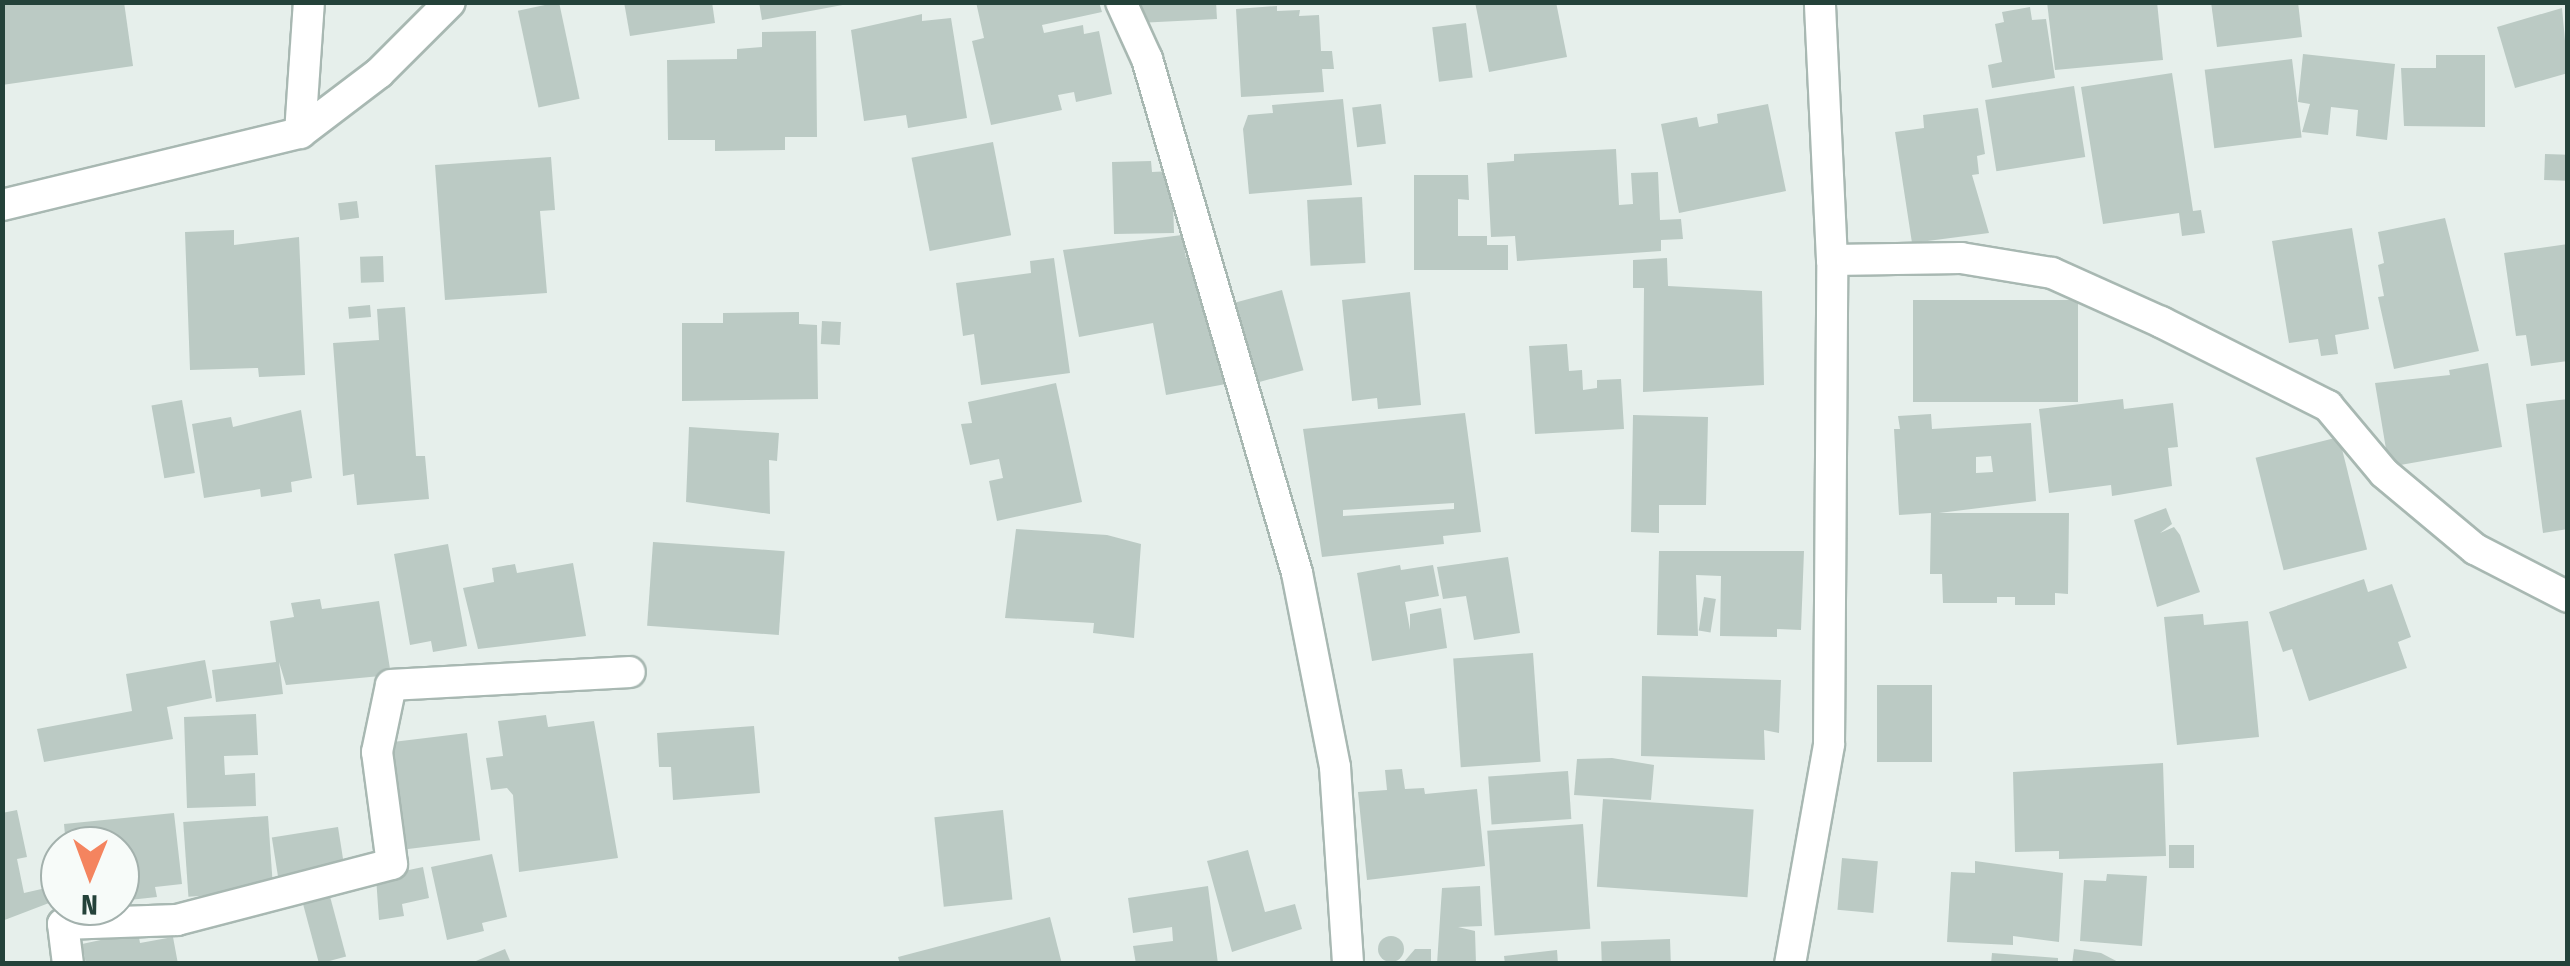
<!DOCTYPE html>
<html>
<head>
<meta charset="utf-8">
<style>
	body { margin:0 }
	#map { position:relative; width:2570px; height:966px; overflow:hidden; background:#e6efeb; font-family:"Fira Sans Condensed",sans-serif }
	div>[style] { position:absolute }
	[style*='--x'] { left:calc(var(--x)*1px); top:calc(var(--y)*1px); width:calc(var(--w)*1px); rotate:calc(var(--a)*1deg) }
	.building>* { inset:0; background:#bbcac4; transform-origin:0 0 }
	.round { border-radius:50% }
	.roads { filter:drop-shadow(2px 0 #a8b8b2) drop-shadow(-2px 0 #a8b8b2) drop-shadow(0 2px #a8b8b2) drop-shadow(0 -2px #a8b8b2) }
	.street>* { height:30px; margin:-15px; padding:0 15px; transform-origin:15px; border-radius:15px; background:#fff }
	span { translate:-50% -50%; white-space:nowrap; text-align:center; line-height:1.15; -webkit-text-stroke:8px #f7fbf9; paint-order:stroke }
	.frame { position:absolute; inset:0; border:5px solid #24423a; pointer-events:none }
	.north { position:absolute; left:40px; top:826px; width:100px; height:100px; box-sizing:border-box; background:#f7fbf9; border:2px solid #a3b1ad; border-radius:50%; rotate:181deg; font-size:28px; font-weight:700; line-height:40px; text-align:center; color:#24423a }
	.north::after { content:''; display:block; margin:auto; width:35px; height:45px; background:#f4845f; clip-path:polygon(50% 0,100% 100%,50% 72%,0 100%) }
</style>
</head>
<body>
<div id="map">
	<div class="building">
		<i style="clip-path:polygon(2px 2px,124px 2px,133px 66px,2px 85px)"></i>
		<i style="left:559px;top:2px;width:99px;height:42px;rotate:78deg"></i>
		<i style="clip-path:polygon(624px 2px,712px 2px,715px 23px,630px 36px)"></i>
		<i style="clip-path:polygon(759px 2px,848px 2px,848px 4px,762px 20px)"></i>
		<i style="clip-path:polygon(976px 2px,1099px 2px,1102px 12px,1042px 25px,1044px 33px,1083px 25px,1084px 34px,1099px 31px,1112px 94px,1076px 102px,1074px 92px,1058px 95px,1062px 110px,991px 125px,972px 41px,984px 38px)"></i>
		<i style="clip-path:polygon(1137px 2px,1216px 2px,1217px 19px,1138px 23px)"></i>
		<i style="clip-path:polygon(1475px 2px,1556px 2px,1567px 57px,1489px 72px)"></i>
		<i style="clip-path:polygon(2047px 2px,2157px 2px,2163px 60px,2055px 70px)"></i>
		<i style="clip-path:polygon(2211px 2px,2298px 2px,2302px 37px,2217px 47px)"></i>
		<i style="clip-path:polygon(1277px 6px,1277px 11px,1300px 10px,1299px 16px,1319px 15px,1321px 51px,1332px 51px,1334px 69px,1322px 69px,1324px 92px,1241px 97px,1236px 9px)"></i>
		<i style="clip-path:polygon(2030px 7px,2032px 20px,2046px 19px,2055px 78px,1992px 88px,1988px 65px,2002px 62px,1995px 24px,2004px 22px,2002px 12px)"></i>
		<i style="clip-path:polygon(2562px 8px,2568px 73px,2515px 88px,2497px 27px)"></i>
		<i style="clip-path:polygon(922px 14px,922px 21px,951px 18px,967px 118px,908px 128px,906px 115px,864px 121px,851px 30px)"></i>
		<i style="left:1466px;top:23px;width:55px;height:34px;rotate:83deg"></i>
		<i style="clip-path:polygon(816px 31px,817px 137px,785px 137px,785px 150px,715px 151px,715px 140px,668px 140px,667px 60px,737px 59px,737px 49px,762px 47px,762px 32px)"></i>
		<i style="clip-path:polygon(2303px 54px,2395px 64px,2387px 140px,2356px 136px,2358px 110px,2331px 107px,2328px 135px,2302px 132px,2310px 104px,2298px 102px)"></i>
		<i style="clip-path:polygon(2436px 55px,2485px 55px,2485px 127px,2404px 126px,2401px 68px,2436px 68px)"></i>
		<i style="left:2292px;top:59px;width:79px;height:88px;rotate:83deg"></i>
		<i style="clip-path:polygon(2172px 73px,2193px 211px,2201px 210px,2205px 233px,2182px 236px,2179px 213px,2103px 224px,2081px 87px)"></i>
		<i style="left:2074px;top:86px;width:72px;height:90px;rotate:81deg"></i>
		<i style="clip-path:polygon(1343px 99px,1352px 185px,1249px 194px,1243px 129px,1248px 115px,1273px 113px,1272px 105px)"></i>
		<i style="left:1381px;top:104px;width:40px;height:29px;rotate:83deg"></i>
		<i style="clip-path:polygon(1768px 104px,1786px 191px,1679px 213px,1661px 124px,1697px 117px,1699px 127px,1718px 123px,1717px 114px)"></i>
		<i style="clip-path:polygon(1978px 108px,1985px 154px,1977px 156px,1979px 174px,1972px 175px,1989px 233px,1912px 243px,1895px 132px,1924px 128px,1923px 115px)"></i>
		<i style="left:993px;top:142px;width:95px;height:83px;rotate:79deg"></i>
		<i style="clip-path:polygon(1616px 149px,1619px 205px,1633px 204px,1631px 173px,1658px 172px,1660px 220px,1681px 219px,1683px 239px,1661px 240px,1661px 251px,1517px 261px,1515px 236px,1491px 237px,1487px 163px,1514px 161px,1514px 154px)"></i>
		<i style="left:2545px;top:154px;width:23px;height:26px;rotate:2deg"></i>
		<i style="clip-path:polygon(551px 157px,555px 210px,540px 211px,547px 293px,445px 300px,435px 165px)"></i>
		<i style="clip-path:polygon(1151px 161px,1152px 172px,1172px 171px,1174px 233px,1114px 234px,1112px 162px)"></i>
		<i style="clip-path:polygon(1414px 175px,1468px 175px,1469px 200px,1458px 199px,1458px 236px,1487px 236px,1487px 245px,1508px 245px,1508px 270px,1414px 270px)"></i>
		<i style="left:1362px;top:197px;width:66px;height:55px;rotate:87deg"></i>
		<i style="left:357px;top:201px;width:17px;height:19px;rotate:83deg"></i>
		<i style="clip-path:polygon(2445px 218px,2479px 351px,2394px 369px,2378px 297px,2384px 296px,2378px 265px,2384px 263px,2378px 232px)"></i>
		<i style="clip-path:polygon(2352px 228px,2369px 329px,2335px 335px,2338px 354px,2321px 356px,2318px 339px,2289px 343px,2272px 241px)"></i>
		<i style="clip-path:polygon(234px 230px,234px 245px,299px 237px,305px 375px,259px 377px,258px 368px,190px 370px,185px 232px)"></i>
		<i style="clip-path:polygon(1182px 235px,1186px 258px,1196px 255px,1205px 273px,1226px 384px,1166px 395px,1153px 323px,1079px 337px,1063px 250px)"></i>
		<i style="clip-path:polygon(2568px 244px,2568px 361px,2531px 366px,2526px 335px,2516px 336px,2504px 253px)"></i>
		<i style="left:383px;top:256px;width:26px;height:23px;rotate:88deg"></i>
		<i style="clip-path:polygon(1054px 258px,1070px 373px,981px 385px,974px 334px,963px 336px,956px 283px,1031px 273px,1030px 261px)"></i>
		<i style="clip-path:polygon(1667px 258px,1668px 286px,1762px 291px,1764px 385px,1643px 392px,1644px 288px,1633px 288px,1633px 260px)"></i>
		<i style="left:1282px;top:290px;width:83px;height:53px;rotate:75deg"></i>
		<i style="clip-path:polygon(1410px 292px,1421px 405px,1378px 409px,1377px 398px,1352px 401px,1342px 300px)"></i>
		<i style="left:1913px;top:300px;width:165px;height:102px"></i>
		<i style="left:370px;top:305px;width:12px;height:22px;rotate:85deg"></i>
		<i style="clip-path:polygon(405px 307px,416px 456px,425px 456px,429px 499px,357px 505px,354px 474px,343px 476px,333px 343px,379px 340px,377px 309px)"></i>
		<i style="clip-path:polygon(799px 312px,799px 324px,817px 325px,818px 399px,682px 401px,682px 323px,723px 323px,723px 313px)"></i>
		<i style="left:822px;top:321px;width:19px;height:23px;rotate:3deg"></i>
		<i style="clip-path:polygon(1567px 344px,1569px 371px,1582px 370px,1583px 390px,1597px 388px,1597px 380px,1621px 379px,1624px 429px,1535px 434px,1529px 346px)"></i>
		<i style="clip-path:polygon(2488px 363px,2502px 447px,2389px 467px,2375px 383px,2450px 375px,2449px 370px)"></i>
		<i style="clip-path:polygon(1056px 383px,1082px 502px,997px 521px,989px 481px,1003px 478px,999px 459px,970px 465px,961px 424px,972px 423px,968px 402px)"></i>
		<i style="clip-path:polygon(2123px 399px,2124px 409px,2173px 403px,2178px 447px,2168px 448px,2172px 486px,2112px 496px,2111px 485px,2049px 493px,2039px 409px)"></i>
		<i style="clip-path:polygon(2568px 399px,2568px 529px,2543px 533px,2526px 404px)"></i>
		<i style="left:182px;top:400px;width:74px;height:31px;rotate:80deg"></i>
		<i style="clip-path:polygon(301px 410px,312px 478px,291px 482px,292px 492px,261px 497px,260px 489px,204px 498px,192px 424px,231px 417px,233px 427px)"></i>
		<i style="clip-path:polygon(evenodd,1465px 413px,1481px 532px,1443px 536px,1444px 544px,1322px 557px,1303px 429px,1465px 413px,1454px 503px,1454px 509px,1343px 516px,1343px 510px,1454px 503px)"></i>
		<i style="clip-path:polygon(evenodd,1931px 414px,1932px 429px,2031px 423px,2036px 501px,1939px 513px,2069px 513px,2068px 594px,2055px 593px,2055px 605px,2015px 605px,2015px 597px,1997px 597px,1997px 603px,1943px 603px,1942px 574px,1930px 574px,1931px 513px,1899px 515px,1894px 429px,1900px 429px,1898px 416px,1931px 414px,1991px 456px,1993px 472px,1976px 473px,1976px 457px,1991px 456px)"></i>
		<i style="clip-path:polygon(1633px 415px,1708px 417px,1706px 505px,1659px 505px,1659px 533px,1631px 532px)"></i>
		<i style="clip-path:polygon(689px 427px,779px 433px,777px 461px,769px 460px,770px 514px,686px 502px)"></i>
		<i style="left:2339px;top:437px;width:116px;height:86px;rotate:76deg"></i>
		<i style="clip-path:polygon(2166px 508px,2172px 524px,2160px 533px,2174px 527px,2180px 535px,2200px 592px,2157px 607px,2134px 520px)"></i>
		<i style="clip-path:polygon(1016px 529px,1107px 535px,1141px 544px,1134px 638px,1093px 633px,1094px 623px,1005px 618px)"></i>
		<i style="left:653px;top:542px;width:132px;height:84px;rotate:4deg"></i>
		<i style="clip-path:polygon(448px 544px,467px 646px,433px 652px,431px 641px,410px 645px,394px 554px)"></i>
		<i style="clip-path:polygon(1659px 551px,1804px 551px,1801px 630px,1777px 629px,1777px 637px,1720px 636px,1721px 576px,1696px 575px,1698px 636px,1657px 635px)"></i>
		<i style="clip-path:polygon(1508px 557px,1520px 633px,1474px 640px,1466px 596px,1443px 599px,1437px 567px)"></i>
		<i style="clip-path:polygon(573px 563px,586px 636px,478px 649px,463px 588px,494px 582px,492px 568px,515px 564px,517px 573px)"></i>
		<i style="clip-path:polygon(1400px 565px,1401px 570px,1433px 565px,1439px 596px,1405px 602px,1410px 630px,1410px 614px,1441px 608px,1447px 648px,1372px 661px,1357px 573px)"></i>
		<i style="clip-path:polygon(2364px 579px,2368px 592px,2392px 584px,2411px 637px,2398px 642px,2407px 668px,2309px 701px,2292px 649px,2283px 652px,2269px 612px)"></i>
		<i style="left:1704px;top:597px;width:12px;height:34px;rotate:9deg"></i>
		<i style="clip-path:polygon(320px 599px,322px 609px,379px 601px,391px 675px,286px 685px,279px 662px,283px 694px,216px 702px,212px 670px,276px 662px,270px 621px,294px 617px,291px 603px)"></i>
		<i style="clip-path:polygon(2203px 614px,2204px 625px,2248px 621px,2259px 737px,2177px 745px,2164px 617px)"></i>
		<i style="left:1533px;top:653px;width:109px;height:80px;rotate:86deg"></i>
		<i style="clip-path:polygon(205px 660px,212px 698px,167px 707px,173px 739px,44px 762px,37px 729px,132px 711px,126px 674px)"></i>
		<i style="clip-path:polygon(1642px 676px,1781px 680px,1779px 733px,1764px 730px,1765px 760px,1641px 756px)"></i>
		<i style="left:1877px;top:685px;width:55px;height:77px"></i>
		<i style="clip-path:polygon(256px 714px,258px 755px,224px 756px,225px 775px,255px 773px,256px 806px,187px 808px,184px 717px)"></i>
		<i style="clip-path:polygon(546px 715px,548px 727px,594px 721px,618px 858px,519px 872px,513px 795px,507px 788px,491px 790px,486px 758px,503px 756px,498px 721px)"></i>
		<i style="clip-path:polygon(754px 726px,760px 793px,673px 800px,671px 767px,659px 767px,657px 733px)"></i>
		<i style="left:467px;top:733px;width:108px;height:81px;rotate:83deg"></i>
		<i style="clip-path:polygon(1612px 758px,1654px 765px,1651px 800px,1574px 795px,1577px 759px)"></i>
		<i style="clip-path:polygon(2163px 763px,2166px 856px,2059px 859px,2059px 851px,2015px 852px,2013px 772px)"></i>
		<i style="clip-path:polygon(1402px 769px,1405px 789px,1424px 788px,1425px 794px,1477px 789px,1485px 866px,1367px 880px,1358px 792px,1387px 790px,1385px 770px)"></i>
		<i style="left:1568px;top:771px;width:48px;height:80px;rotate:86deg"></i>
		<i style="left:1603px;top:799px;width:151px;height:88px;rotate:4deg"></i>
		<i style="clip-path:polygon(17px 810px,27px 857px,17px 859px,24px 893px,46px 888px,49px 903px,2px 921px,2px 813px)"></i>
		<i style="left:1003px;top:810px;width:90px;height:69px;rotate:84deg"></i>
		<i style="clip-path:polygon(174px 813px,182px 884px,155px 887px,157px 897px,129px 900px,128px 890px,120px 891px,120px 846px,66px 846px,64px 824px)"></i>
		<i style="left:268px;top:816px;width:75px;height:85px;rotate:86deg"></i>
		<i style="left:1583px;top:824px;width:105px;height:96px;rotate:86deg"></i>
		<i style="left:338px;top:827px;width:40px;height:67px;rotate:81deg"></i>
		<i style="left:2169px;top:845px;width:25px;height:23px"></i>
		<i style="clip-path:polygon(1248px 850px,1265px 912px,1295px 904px,1302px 929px,1232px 952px,1207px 861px)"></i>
		<i style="clip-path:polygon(492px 854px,507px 917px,482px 923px,484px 931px,447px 940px,431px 867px)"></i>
		<i style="left:1842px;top:858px;width:36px;height:52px;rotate:5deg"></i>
		<i style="clip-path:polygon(1975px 861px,2063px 873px,2059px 942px,2013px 936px,2013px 945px,1947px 942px,1951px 872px,1975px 873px)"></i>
		<i style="clip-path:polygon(423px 867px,429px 898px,402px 904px,404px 916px,379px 920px,376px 877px)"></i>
		<i style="clip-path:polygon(2107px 874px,2147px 876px,2142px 946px,2080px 941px,2084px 880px,2106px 881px)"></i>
		<i style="clip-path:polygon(1208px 886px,1218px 964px,1136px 964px,1133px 946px,1173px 941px,1172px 927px,1133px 933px,1128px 898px)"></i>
		<i style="clip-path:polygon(1480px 886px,1482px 926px,1458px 927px,1475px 931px,1476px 964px,1437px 964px,1442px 888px)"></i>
		<i style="left:328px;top:889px;width:70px;height:28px;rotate:75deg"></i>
		<i style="clip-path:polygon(1050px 917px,1062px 964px,900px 964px,898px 957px)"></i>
		<i style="clip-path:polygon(138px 932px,140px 943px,173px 937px,178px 964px,86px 964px,82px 944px)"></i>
		<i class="round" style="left:1378px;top:936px;width:26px;height:26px"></i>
		<i style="left:1670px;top:939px;width:25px;height:69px;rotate:88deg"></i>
		<i style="clip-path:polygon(505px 949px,511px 963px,471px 963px)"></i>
		<i style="clip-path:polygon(1415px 949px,1431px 949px,1431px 964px,1403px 963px)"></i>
		<i style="clip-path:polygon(2074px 949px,2101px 953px,2122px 964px,2072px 964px)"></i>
		<i style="clip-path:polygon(1557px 950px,1558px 964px,1505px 964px,1504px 956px)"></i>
		<i style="clip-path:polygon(1992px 953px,2058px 958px,2058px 964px,1991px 964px)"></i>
	</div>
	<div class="roads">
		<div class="street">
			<i style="--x:1121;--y:2;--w:63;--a:65.5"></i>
			<i style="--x:1147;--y:59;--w:535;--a:73.73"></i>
			<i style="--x:1297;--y:573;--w:198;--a:78.9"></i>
			<i style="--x:1335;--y:767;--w:197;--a:86.2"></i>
			<i style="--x:300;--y:133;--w:99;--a:-37.2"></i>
			<i style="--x:379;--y:73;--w:100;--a:-45"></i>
			<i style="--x:2;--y:205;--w:307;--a:-13.6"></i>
			<i style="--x:300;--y:133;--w:131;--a:-86.1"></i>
			<i style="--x:1832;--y:260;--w:129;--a:-0.9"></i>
			<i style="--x:1961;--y:258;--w:92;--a:9.4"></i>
			<i style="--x:2052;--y:273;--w:120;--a:24.2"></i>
			<i style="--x:2161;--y:322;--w:187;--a:26.7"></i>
			<i style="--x:2328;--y:406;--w:87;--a:50.1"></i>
			<i style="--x:2384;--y:473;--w:119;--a:39.9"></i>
			<i style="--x:2475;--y:549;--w:105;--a:27.3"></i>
			<i style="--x:68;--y:964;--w:40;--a:-97.1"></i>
			<i style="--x:63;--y:924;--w:114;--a:-2"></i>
			<i style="--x:177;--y:920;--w:222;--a:-14.6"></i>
			<i style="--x:392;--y:864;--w:113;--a:-97.6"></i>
			<i style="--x:377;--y:752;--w:68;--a:-78.2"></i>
			<i style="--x:391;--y:685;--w:239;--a:-3.1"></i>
			<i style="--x:1790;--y:964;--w:223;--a:-79.9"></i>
			<i style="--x:1829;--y:744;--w:484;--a:-89.6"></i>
			<i style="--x:1832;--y:260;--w:258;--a:-92.7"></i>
		</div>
	</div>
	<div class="frame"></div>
	<div class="north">N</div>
</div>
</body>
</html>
